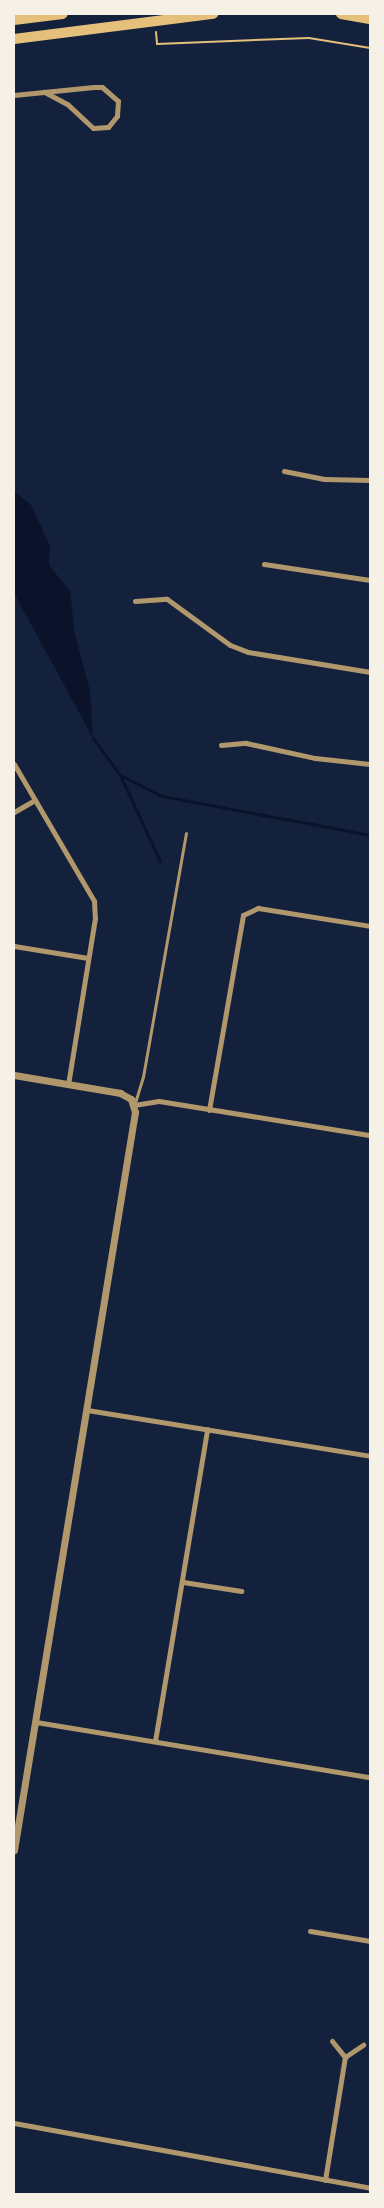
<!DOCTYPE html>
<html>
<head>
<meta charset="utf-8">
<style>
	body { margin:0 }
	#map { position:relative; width:384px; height:2208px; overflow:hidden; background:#14213d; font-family:Jost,sans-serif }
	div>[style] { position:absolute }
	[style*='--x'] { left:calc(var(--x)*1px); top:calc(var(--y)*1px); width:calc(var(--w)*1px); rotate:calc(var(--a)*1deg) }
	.water>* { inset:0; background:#0b132b }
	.stream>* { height:3px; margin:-1.5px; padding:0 1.5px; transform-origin:1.5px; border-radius:1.5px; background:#0b132b }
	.path>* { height:2px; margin:-1px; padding:0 1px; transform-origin:1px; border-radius:1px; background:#e5c07b }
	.service>* { height:2.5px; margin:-1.25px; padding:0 1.25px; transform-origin:1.25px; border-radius:1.25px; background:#b1986c }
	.minor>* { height:5px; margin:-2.5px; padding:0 2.5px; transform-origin:2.5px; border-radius:2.5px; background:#b1986c }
	.tertiary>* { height:7px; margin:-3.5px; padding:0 3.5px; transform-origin:3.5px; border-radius:3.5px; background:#b1986c }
	.motorway>* { height:10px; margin:-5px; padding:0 5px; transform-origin:5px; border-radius:5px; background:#e5c07b }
	span { translate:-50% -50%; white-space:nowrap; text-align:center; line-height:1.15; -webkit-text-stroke:4px #f6f1e7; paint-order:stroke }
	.frame { position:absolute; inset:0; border:15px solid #f6f1e7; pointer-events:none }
</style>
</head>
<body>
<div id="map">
	<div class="water">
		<i style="clip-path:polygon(14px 491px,31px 505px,50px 546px,49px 565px,70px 591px,75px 635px,90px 691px,93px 738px,14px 593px)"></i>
	</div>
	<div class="stream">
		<i style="--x:93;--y:738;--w:46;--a:53.9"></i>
		<i style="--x:120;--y:775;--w:95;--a:65.1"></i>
		<i style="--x:120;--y:775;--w:47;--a:26.6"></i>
		<i style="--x:162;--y:796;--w:212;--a:10.6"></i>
	</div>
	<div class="path">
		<i style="--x:156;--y:32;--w:12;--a:85"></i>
		<i style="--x:157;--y:44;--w:152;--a:-2.3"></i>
		<i style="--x:309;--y:38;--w:62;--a:9.3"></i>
	</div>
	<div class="service">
		<i style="--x:135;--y:1103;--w:27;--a:-73"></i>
		<i style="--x:143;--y:1077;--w:247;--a:-80"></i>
	</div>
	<div class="minor">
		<i style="--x:14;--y:95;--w:80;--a:-5.7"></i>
		<i style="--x:94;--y:87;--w:8;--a:0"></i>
		<i style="--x:102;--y:87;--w:21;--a:41"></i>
		<i style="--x:118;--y:101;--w:15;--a:94"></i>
		<i style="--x:117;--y:116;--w:14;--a:129"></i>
		<i style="--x:108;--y:127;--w:15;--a:176"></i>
		<i style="--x:93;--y:128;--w:35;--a:-137"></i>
		<i style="--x:67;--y:104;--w:26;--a:-152"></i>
		<i style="--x:284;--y:471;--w:41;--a:11.3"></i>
		<i style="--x:324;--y:479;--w:46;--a:1.2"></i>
		<i style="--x:264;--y:564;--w:107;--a:8.6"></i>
		<i style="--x:135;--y:601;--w:32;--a:-4"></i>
		<i style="--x:167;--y:599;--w:78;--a:36.1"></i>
		<i style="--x:230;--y:645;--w:19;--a:21"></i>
		<i style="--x:248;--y:652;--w:124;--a:9.3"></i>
		<i style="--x:221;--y:745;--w:25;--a:-5"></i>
		<i style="--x:246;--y:743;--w:71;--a:12.3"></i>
		<i style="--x:315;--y:758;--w:55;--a:6.2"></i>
		<i style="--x:14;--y:764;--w:159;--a:59.7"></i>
		<i style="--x:94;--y:901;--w:17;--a:87"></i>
		<i style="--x:95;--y:918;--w:168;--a:99.2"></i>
		<i style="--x:14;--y:812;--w:24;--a:-30"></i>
		<i style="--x:14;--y:946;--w:75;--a:9.2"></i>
		<i style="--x:134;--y:1105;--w:25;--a:-9"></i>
		<i style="--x:159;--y:1101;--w:214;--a:9.2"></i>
		<i style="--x:209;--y:1110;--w:198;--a:-80.1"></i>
		<i style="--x:243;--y:915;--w:17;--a:-25"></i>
		<i style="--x:258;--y:908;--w:113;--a:9.1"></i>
		<i style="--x:87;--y:1410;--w:287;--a:9.2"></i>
		<i style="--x:183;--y:1582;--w:59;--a:8.8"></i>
		<i style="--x:36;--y:1722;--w:338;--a:9.4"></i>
		<i style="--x:155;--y:1741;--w:316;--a:-80.5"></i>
		<i style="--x:310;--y:1931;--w:61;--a:9.5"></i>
		<i style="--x:332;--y:2041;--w:21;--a:51"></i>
		<i style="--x:345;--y:2057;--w:22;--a:-34"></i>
		<i style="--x:14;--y:2123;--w:362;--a:10.3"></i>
		<i style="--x:325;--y:2180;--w:125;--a:-80.8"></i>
	</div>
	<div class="tertiary">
		<i style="--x:14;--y:1075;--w:108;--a:9.6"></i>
		<i style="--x:120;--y:1093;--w:13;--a:29"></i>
		<i style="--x:131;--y:1099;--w:14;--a:73"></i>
		<i style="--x:135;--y:1112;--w:748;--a:99.31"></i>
	</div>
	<div class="motorway">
		<i style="--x:341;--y:14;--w:29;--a:10"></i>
		<i style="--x:14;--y:20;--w:49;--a:-7"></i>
		<i style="--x:14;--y:39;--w:201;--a:-7.2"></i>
	</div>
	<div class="frame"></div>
</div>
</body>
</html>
